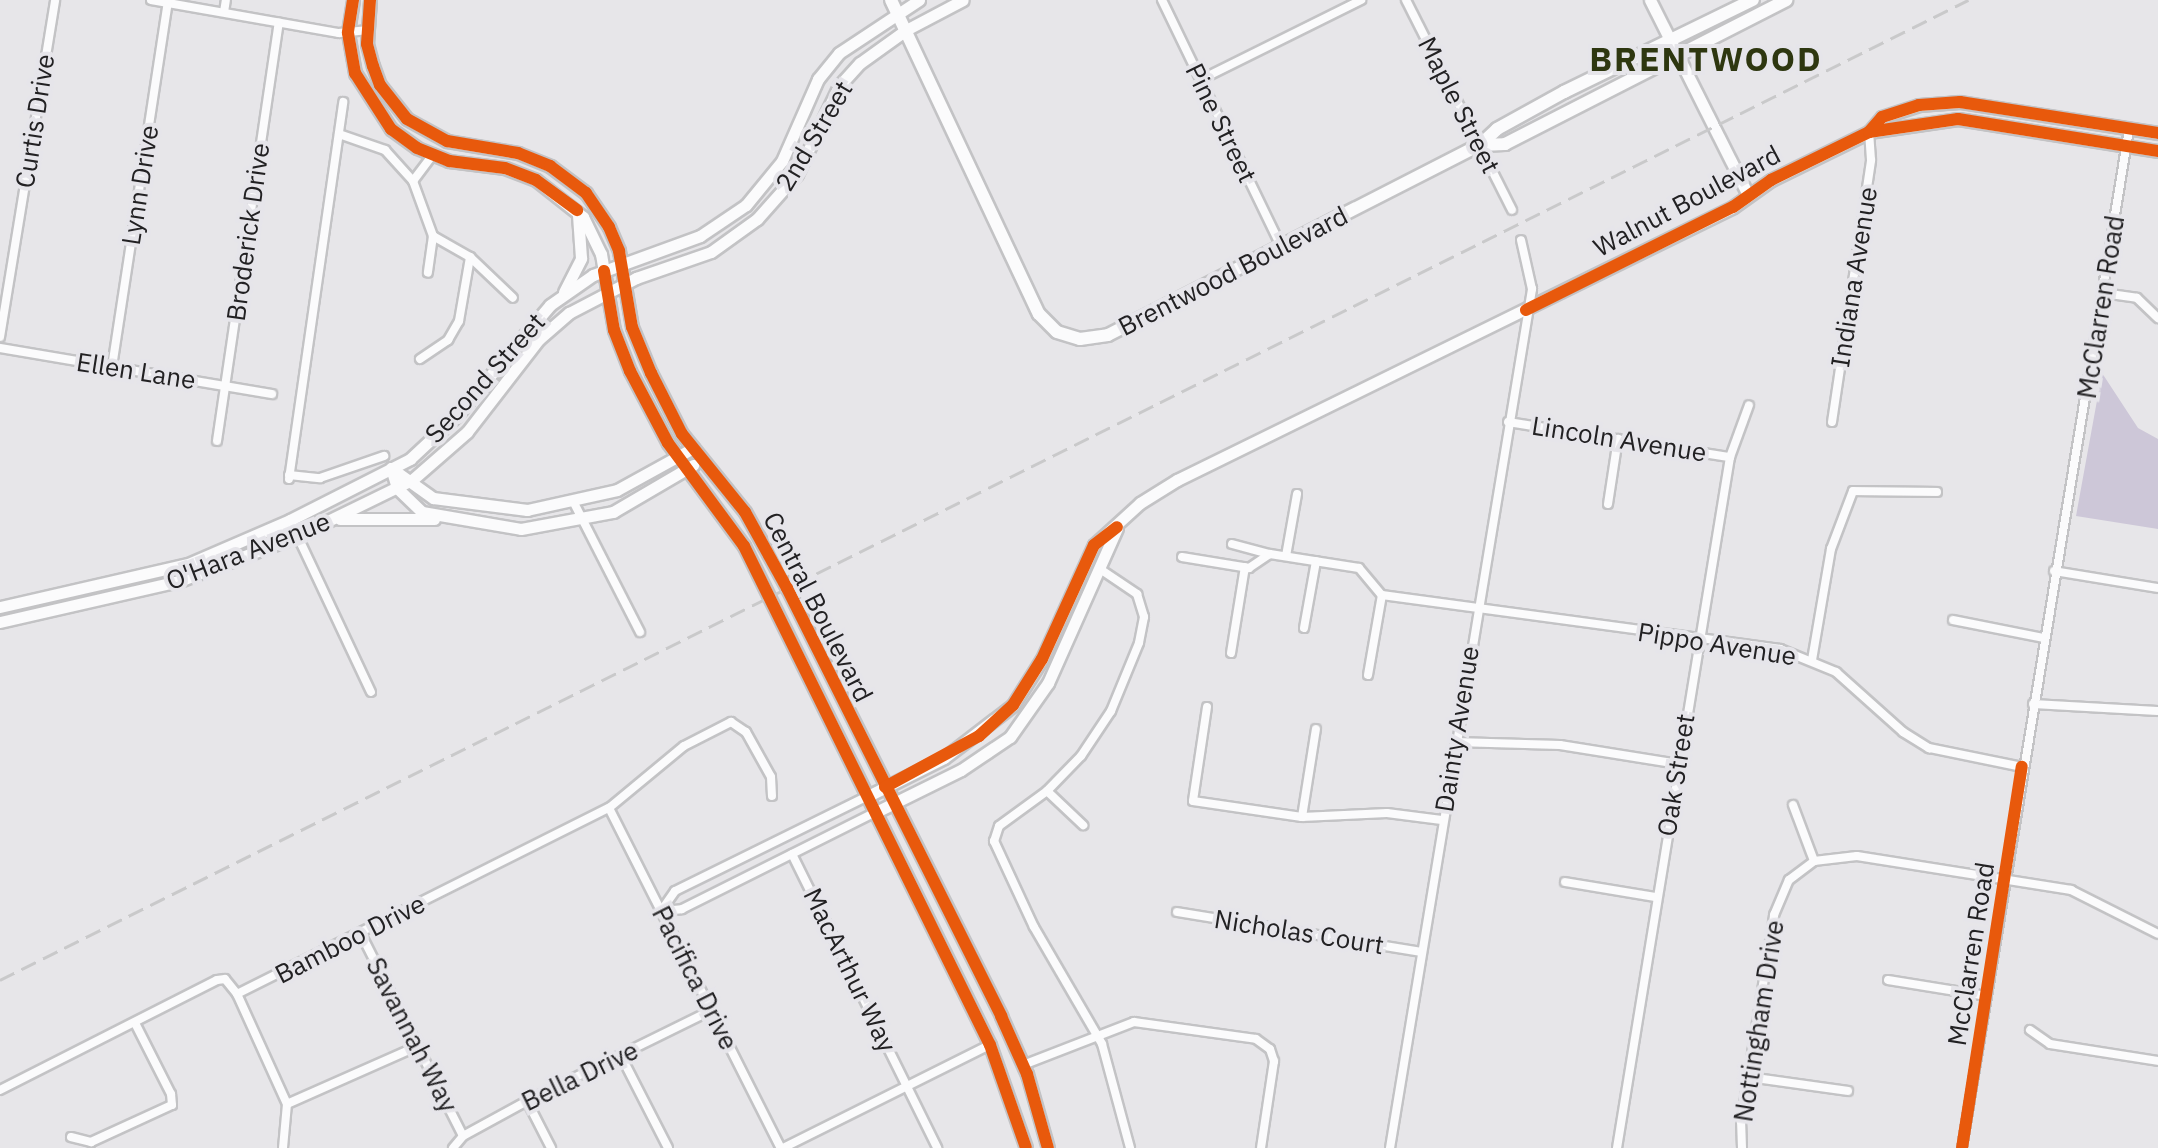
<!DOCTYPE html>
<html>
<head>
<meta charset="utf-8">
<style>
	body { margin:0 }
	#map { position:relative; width:2158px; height:1148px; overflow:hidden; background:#e7e6e9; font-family:"IBM Plex Sans",sans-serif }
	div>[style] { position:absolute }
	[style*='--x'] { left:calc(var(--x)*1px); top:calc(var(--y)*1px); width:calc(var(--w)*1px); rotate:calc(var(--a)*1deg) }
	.green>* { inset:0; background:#cdc7d8 }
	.roads { filter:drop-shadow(2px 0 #c3c3c5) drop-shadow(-2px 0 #c3c3c5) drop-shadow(0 2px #c3c3c5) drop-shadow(0 -2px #c3c3c5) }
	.street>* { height:8px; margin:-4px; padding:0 4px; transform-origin:4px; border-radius:4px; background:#fbfbfc }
	.secondary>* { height:11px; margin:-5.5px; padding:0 5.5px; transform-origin:5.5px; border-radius:5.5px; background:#fbfbfc }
	.primary>* { height:12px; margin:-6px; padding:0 6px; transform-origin:6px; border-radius:6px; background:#fbfbfc }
	.rail>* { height:3px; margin-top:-1.5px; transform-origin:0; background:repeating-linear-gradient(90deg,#c9c9ca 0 16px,transparent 0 24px) }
	.cycleway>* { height:12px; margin:-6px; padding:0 6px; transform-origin:6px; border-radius:6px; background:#e8590c }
	span { translate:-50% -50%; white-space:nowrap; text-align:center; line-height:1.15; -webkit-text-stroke:8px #e6e5ea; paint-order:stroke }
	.street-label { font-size:26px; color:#222123 }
	.district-label { font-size:34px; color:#2e3710; font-weight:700; letter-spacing:2px }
</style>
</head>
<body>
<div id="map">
	<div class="green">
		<i style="clip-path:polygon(2102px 373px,2138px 428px,2158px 439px,2158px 529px,2076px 516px)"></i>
	</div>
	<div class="roads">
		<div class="street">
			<i style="--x:151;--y:0;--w:191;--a:10"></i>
			<i style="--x:339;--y:33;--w:27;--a:-6"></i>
			<i style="--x:1162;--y:0;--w:273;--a:64.2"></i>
			<i style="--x:1406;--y:0;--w:235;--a:63.2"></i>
			<i style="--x:224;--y:12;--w:12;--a:-81"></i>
			<i style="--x:1200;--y:80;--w:180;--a:-26.4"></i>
			<i style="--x:339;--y:134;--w:49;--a:19.2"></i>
			<i style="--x:385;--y:150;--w:42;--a:47.9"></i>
			<i style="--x:413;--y:181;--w:59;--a:70"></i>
			<i style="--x:433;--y:236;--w:37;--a:98"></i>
			<i style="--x:413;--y:181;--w:34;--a:-53"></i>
			<i style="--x:433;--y:236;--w:43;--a:29.6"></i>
			<i style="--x:470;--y:257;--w:59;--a:43.6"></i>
			<i style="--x:2103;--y:293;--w:34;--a:8"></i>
			<i style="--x:2137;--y:298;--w:29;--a:44"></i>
			<i style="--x:0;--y:337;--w:341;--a:-80.7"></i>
			<i style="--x:0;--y:348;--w:276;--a:9.6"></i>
			<i style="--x:420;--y:359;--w:34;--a:-34"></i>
			<i style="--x:448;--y:340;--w:22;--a:-60"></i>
			<i style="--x:459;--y:321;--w:65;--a:-80.2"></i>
			<i style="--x:112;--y:367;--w:369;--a:-81.3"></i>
			<i style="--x:1508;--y:422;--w:225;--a:9"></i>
			<i style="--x:1832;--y:422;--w:265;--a:-81.5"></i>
			<i style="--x:1871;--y:160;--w:28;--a:-94"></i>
			<i style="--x:217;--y:441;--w:423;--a:-81.6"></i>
			<i style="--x:289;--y:475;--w:31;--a:6"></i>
			<i style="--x:320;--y:478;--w:68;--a:-19"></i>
			<i style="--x:289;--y:479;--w:381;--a:-81.8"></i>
			<i style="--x:574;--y:503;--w:145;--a:62.9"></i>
			<i style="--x:1608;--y:504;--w:66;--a:-81.3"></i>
			<i style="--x:290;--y:520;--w:190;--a:64.8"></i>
			<i style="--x:1232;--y:544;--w:39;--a:15"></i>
			<i style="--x:1286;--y:556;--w:63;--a:-79.9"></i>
			<i style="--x:1182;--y:557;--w:68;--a:9.3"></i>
			<i style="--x:1249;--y:568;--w:25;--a:-34"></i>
			<i style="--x:1270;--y:554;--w:90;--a:8.9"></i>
			<i style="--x:1359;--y:568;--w:35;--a:50"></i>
			<i style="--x:1382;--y:595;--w:402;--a:7.7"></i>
			<i style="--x:1780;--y:649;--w:61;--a:22.3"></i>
			<i style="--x:1836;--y:672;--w:90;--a:41.8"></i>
			<i style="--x:1903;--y:732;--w:31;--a:32"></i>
			<i style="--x:1929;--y:748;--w:95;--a:11.5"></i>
			<i style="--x:1100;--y:569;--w:45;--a:34"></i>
			<i style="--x:1137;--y:594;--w:24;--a:73"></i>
			<i style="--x:1144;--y:617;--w:26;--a:101"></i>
			<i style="--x:1139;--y:643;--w:74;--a:112.4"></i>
			<i style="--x:1111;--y:711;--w:54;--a:123.7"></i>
			<i style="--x:1081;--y:756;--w:49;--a:134.2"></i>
			<i style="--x:1047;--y:791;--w:59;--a:143.9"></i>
			<i style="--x:999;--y:826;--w:16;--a:108"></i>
			<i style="--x:994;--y:841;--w:95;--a:65.1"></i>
			<i style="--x:1034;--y:927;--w:135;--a:59.8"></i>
			<i style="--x:1102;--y:1044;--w:108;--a:74.9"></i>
			<i style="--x:2054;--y:571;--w:105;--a:9.3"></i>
			<i style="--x:1953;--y:620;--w:93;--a:11.2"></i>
			<i style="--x:1304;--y:628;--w:68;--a:-79.8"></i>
			<i style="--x:1231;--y:653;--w:87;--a:-80.8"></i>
			<i style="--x:1812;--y:660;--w:113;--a:-80.3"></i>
			<i style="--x:1831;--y:549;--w:62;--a:-69.2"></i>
			<i style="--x:1853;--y:491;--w:84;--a:0.7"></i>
			<i style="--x:1368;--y:675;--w:81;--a:-80.1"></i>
			<i style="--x:2033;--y:704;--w:125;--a:3.2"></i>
			<i style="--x:1207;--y:707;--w:95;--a:98.5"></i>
			<i style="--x:1193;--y:801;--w:110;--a:8.4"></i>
			<i style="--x:1302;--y:817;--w:85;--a:-2.7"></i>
			<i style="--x:1387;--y:813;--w:55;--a:7.3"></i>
			<i style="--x:1455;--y:742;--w:105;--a:1.6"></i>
			<i style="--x:1560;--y:745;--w:120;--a:9.1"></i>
			<i style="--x:1047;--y:791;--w:50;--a:43.4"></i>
			<i style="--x:1793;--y:805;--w:60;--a:69.4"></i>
			<i style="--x:609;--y:808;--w:381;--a:63.2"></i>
			<i style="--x:1302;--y:817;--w:89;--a:-81"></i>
			<i style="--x:792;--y:854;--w:328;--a:63.7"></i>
			<i style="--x:1565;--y:882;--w:92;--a:9.4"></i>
			<i style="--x:661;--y:911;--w:24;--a:-55"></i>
			<i style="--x:675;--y:891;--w:213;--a:-26.2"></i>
			<i style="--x:661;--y:911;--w:21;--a:-5"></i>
			<i style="--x:682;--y:909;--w:215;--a:-26.6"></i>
			<i style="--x:1177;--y:912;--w:247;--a:9.3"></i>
			<i style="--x:361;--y:934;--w:226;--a:63.2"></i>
			<i style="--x:1888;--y:980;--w:100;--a:9.2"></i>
			<i style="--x:2030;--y:1030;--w:24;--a:35"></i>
			<i style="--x:2050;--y:1044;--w:109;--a:8.9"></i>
			<i style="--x:621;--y:1056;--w:103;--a:62.9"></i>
			<i style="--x:1023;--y:1065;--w:119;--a:-21.2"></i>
			<i style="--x:1134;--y:1022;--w:123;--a:7.9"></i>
			<i style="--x:1256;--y:1039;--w:17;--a:36"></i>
			<i style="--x:1270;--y:1049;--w:13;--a:72"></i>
			<i style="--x:1274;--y:1061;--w:88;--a:98.5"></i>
			<i style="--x:1749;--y:1077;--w:100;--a:8"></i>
			<i style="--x:0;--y:1090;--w:243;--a:-26.9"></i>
			<i style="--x:217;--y:980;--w:8;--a:-7"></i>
			<i style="--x:225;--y:979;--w:19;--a:51"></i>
			<i style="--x:527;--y:1101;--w:53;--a:62.9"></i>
			<i style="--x:287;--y:1104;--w:143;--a:-23.9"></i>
			<i style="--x:71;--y:1137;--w:21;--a:14"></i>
			<i style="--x:91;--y:1142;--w:89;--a:-24.6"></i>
			<i style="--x:172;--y:1105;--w:11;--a:-95"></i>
			<i style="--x:171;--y:1094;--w:80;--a:-116.9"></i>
			<i style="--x:283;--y:1148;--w:44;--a:-84.8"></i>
			<i style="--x:287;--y:1104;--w:121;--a:-114.4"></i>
			<i style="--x:237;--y:994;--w:416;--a:-26.6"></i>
			<i style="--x:609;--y:808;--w:97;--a:-39.6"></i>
			<i style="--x:684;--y:746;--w:53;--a:-27.1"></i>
			<i style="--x:731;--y:722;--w:18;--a:34"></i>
			<i style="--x:746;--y:732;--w:51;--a:60.9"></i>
			<i style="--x:771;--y:777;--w:19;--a:87"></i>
			<i style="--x:453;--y:1148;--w:16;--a:-50"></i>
			<i style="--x:463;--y:1136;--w:73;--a:-28.7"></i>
			<i style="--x:527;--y:1101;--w:206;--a:-26.2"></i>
			<i style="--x:783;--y:1148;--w:231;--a:-26.5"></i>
			<i style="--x:1390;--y:1148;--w:871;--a:-80.61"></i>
			<i style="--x:1532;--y:289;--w:50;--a:-102.7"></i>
			<i style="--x:1617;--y:1148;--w:700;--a:-80.71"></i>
			<i style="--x:1730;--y:457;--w:55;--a:-69.9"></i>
			<i style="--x:1742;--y:1148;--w:26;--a:-92"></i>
			<i style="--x:1741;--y:1122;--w:210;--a:-80.9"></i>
			<i style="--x:1774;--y:915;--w:38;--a:-67"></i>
			<i style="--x:1789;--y:880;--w:31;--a:-37"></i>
			<i style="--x:1814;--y:861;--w:43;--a:-6.6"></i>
			<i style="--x:1857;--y:856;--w:217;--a:9"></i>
			<i style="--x:2071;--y:890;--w:97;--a:26.8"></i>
			<i style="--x:1962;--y:1148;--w:1033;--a:-80.69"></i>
		</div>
		<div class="secondary">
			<i style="--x:353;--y:0;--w:33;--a:99"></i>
			<i style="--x:348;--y:33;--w:41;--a:80.1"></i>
			<i style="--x:355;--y:73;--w:67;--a:57.3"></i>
			<i style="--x:391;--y:129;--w:32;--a:36"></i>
			<i style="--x:417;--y:148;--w:35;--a:22"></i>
			<i style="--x:449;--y:161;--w:56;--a:7.1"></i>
			<i style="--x:505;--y:168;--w:33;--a:21"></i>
			<i style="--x:536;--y:180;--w:60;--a:38.2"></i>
			<i style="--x:583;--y:217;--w:41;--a:64.1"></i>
			<i style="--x:601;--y:254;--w:77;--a:80.3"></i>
			<i style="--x:614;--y:330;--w:44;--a:68.7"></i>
			<i style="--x:630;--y:371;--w:81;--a:62.2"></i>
			<i style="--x:668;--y:443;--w:128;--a:53.6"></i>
			<i style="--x:744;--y:546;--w:556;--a:63.76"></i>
			<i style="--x:990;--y:1045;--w:109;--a:70.7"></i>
			<i style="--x:370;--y:0;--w:44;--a:93.9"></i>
			<i style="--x:367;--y:44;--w:23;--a:75"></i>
			<i style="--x:373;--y:66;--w:20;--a:70"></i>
			<i style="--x:380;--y:85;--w:43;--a:51.5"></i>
			<i style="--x:407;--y:119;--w:46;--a:28.8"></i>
			<i style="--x:447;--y:141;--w:72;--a:9.6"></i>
			<i style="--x:518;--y:153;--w:35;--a:22"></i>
			<i style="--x:550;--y:166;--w:45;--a:36.9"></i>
			<i style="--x:586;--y:193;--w:41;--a:55.9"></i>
			<i style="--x:609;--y:227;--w:26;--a:67"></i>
			<i style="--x:619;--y:251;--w:77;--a:80.3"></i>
			<i style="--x:632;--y:327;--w:50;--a:67.6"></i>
			<i style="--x:651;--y:373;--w:68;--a:63.1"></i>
			<i style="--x:682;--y:434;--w:100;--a:51.1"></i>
			<i style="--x:745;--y:512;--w:87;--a:61.1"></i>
			<i style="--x:787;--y:588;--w:479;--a:63.4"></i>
			<i style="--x:1001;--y:1016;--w:64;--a:65.9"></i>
			<i style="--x:1027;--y:1074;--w:77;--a:74.2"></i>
			<i style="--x:1650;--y:0;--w:218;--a:63.3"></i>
			<i style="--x:1869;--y:132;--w:90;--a:-8.3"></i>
			<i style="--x:1958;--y:119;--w:203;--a:9.1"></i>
			<i style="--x:564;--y:292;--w:38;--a:-63"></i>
			<i style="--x:581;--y:258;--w:43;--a:-94"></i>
			<i style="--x:391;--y:468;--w:21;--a:73"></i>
			<i style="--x:397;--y:488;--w:35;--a:44"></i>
			<i style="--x:422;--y:512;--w:100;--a:9.7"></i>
			<i style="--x:521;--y:529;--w:94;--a:-10.5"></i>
			<i style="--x:613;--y:512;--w:93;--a:-30.4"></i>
			<i style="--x:391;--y:468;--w:52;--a:35.5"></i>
			<i style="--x:433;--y:498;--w:95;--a:7.3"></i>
			<i style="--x:527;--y:510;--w:92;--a:-12.5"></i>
			<i style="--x:617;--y:490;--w:87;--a:-28.9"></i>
			<i style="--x:340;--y:519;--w:94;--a:0"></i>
			<i style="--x:0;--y:607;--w:193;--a:-12.9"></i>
			<i style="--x:188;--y:564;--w:111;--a:-23.3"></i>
			<i style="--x:290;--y:520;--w:135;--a:-26.9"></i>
			<i style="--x:410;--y:459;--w:63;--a:-43.1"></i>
			<i style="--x:456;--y:416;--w:145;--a:-49.7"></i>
			<i style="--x:550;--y:305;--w:52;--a:-34.9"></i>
			<i style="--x:593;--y:275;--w:114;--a:-20"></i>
			<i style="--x:700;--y:236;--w:55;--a:-34"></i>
			<i style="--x:746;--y:205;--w:57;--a:-50.7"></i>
			<i style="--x:782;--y:161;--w:90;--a:-66.3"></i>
			<i style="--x:818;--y:79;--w:33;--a:-51"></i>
			<i style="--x:839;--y:53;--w:96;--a:-33.5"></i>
			<i style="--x:0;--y:622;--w:184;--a:-12.9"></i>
			<i style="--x:179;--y:581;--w:126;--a:-20.9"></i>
			<i style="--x:297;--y:536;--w:128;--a:-26"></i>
			<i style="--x:412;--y:480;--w:73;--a:-41.1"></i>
			<i style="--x:467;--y:432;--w:118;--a:-52.3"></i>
			<i style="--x:539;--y:339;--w:40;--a:-41"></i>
			<i style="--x:569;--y:313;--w:76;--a:-27.6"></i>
			<i style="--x:636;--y:278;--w:79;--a:-19.1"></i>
			<i style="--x:711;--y:252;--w:57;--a:-35.7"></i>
			<i style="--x:757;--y:219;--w:60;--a:-48.4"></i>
			<i style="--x:797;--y:174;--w:98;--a:-64.5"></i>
			<i style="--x:839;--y:86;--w:31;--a:-48"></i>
			<i style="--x:860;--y:63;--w:57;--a:-35.7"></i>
			<i style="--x:906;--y:30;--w:64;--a:-27.8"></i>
			<i style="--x:866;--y:797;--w:87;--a:-26.6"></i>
			<i style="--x:944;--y:758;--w:87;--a:-37.5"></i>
			<i style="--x:1013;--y:705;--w:54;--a:-57.8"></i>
			<i style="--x:1042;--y:659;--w:125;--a:-65.5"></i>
			<i style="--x:1094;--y:545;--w:62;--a:-42.4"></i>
			<i style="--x:1140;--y:503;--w:44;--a:-31.9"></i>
			<i style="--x:1177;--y:480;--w:619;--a:-26.15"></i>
			<i style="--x:1733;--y:207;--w:47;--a:-35.4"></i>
			<i style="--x:1771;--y:180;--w:109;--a:-26.1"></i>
			<i style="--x:1869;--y:132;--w:20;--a:-49"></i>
			<i style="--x:1882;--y:117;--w:39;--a:-18"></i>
			<i style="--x:1919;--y:105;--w:41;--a:-4.2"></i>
			<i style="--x:1960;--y:102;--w:200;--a:8.9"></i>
			<i style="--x:874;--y:813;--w:97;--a:-26.3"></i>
			<i style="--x:961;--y:770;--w:59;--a:-34"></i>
			<i style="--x:1010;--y:737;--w:66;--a:-54.9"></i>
			<i style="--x:1048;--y:683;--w:170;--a:-66"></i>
		</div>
		<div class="primary">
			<i style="--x:891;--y:0;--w:347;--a:64.8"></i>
			<i style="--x:1039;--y:314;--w:25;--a:45"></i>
			<i style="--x:1057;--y:332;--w:24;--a:17"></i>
			<i style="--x:1080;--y:339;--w:28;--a:-8"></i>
			<i style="--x:1108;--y:335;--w:418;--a:-27.1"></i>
			<i style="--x:1480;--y:145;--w:23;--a:-43"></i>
			<i style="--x:1497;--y:129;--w:77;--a:-28.9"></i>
			<i style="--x:1564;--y:92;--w:210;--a:-26"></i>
			<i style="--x:1480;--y:145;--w:25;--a:-2"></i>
			<i style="--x:1505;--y:144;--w:316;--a:-27.1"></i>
		</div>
	</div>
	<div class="rail">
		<i style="--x:0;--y:980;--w:2199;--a:-26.47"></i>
	</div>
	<div class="cycleway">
		<i style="--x:353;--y:0;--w:33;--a:99"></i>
		<i style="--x:348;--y:33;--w:41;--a:80.1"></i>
		<i style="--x:355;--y:73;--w:67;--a:57.3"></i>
		<i style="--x:391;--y:129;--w:32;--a:36"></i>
		<i style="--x:417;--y:148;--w:35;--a:22"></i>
		<i style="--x:449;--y:161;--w:56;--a:7.1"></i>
		<i style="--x:505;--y:168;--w:33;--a:21"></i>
		<i style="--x:536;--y:180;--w:51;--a:36.2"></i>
		<i style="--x:370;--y:0;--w:44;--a:93.9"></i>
		<i style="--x:367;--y:44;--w:23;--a:75"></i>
		<i style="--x:373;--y:66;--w:20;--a:70"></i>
		<i style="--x:380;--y:85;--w:43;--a:51.5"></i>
		<i style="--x:407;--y:119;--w:46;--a:28.8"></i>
		<i style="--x:447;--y:141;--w:72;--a:9.6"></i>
		<i style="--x:518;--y:153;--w:35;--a:22"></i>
		<i style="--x:550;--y:166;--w:45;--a:36.9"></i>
		<i style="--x:586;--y:193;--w:41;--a:55.9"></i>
		<i style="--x:609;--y:227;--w:26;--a:67"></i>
		<i style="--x:619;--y:251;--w:77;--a:80.3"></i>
		<i style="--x:632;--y:327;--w:50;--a:67.6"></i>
		<i style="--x:651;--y:373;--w:68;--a:63.1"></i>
		<i style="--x:682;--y:434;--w:100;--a:51.1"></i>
		<i style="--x:745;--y:512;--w:87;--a:61.1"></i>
		<i style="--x:787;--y:588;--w:479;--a:63.4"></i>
		<i style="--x:1001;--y:1016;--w:64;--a:65.9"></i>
		<i style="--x:1027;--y:1074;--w:77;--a:74.2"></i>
		<i style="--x:1869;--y:132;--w:90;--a:-8.3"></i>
		<i style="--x:1958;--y:119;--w:203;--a:9.1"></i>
		<i style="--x:604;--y:271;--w:60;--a:80.4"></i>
		<i style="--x:614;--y:330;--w:44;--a:68.7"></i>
		<i style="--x:630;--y:371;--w:81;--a:62.2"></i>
		<i style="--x:668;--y:443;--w:128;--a:53.6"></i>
		<i style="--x:744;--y:546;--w:556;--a:63.76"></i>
		<i style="--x:990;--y:1045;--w:109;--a:70.7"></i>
		<i style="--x:1526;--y:310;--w:231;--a:-26.5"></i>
		<i style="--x:1733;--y:207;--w:47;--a:-35.4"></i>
		<i style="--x:1771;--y:180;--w:109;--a:-26.1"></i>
		<i style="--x:1869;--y:132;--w:20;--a:-49"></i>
		<i style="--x:1882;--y:117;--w:39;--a:-18"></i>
		<i style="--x:1919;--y:105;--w:41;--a:-4.2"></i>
		<i style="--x:1960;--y:102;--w:200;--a:8.9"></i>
		<i style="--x:885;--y:787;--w:107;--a:-28.5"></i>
		<i style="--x:979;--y:736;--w:46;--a:-42.4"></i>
		<i style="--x:1013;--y:705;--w:54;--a:-57.8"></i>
		<i style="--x:1042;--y:659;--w:125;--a:-65.5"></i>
		<i style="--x:1094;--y:545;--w:29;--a:-38"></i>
		<i style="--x:1962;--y:1148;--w:386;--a:-81.1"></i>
	</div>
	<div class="street-label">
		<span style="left:1459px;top:105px;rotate:63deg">Maple Street</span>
		<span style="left:35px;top:121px;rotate:-81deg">Curtis Drive</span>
		<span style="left:1221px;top:123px;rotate:64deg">Pine Street</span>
		<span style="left:814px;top:136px;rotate:-59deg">2nd Street</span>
		<span style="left:140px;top:185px;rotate:-81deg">Lynn Drive</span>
		<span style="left:1687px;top:201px;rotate:-28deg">Walnut Boulevard</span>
		<span style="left:248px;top:232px;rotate:-82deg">Broderick Drive</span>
		<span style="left:1233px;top:271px;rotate:-27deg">Brentwood Boulevard</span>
		<span style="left:1854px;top:277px;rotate:-81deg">Indiana Avenue</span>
		<span style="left:2101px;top:307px;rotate:-81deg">McClarren Road</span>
		<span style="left:136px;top:371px;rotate:9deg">Ellen Lane</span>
		<span style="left:485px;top:378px;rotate:-48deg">Second Street</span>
		<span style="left:1619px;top:439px;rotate:9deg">Lincoln Avenue</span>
		<span style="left:248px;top:551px;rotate:-21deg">O'Hara Avenue</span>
		<span style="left:818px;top:607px;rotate:63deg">Central Boulevard</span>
		<span style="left:1717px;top:644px;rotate:9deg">Pippo Avenue</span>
		<span style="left:1457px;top:729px;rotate:-81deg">Dainty Avenue</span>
		<span style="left:1676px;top:775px;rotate:-81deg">Oak Street</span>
		<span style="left:1299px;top:932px;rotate:9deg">Nicholas Court</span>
		<span style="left:350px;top:939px;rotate:-27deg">Bamboo Drive</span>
		<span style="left:1971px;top:954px;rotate:-81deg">McClarren Road</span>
		<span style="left:850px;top:970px;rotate:64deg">MacArthur Way</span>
		<span style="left:695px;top:978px;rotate:63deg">Pacifica Drive</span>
		<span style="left:1759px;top:1021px;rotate:-81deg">Nottingham Drive</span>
		<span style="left:412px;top:1035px;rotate:63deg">Savannah Way</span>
		<span style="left:580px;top:1076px;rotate:-26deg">Bella Drive</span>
	</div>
	<div class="district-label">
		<span style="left:1706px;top:59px">BRENTWOOD</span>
	</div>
</div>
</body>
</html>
